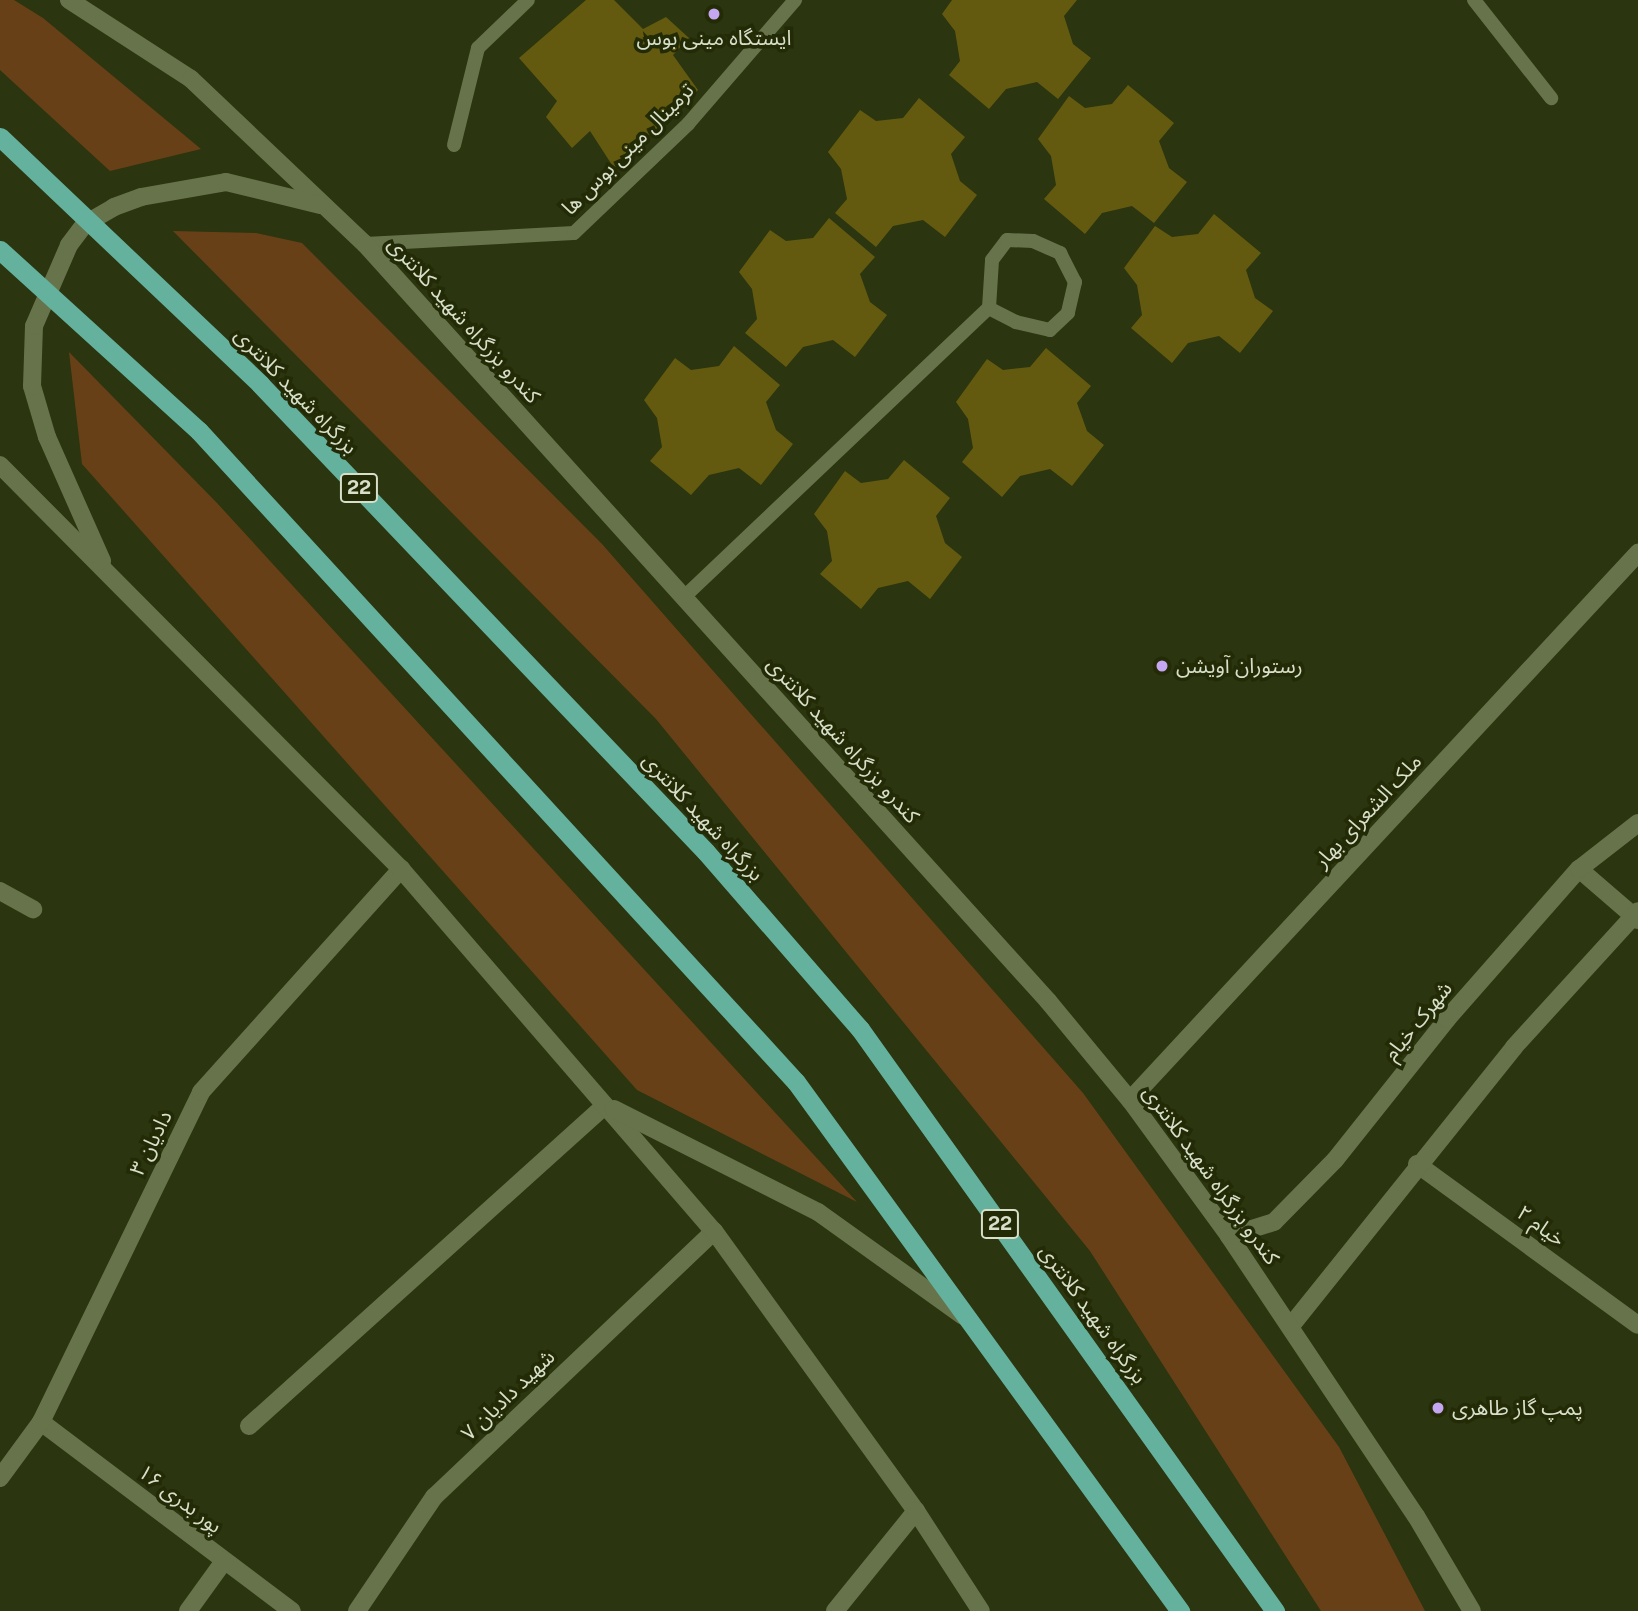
<!DOCTYPE html>
<html>
<head>
<meta charset="utf-8">
<style>
	body { margin:0 }
	#map { position:relative; width:1638px; height:1611px; overflow:hidden; background:#2b350f; font-family:"Public Sans","Noto Sans Arabic",sans-serif }
	div>[style] { position:absolute }
	[style*='--x'] { left:calc(var(--x)*1px); top:calc(var(--y)*1px); width:calc(var(--w)*1px); rotate:calc(var(--a)*1deg) }
	.green>* { inset:0; background:#684017 }
	.building>* { inset:0; background:#635a10 }
	.service>* { height:14px; margin:-7px; padding:0 7px; transform-origin:7px; border-radius:7px; background:#66734b }
	.minor>* { height:18px; margin:-9px; padding:0 9px; transform-origin:9px; border-radius:9px; background:#66734b }
	.tertiary>* { height:18px; margin:-9px; padding:0 9px; transform-origin:9px; border-radius:9px; background:#66734b }
	.secondary>* { height:18px; margin:-9px; padding:0 9px; transform-origin:9px; border-radius:9px; background:#66734b }
	.trunk>* { height:19px; margin:-9.5px; padding:0 9.5px; transform-origin:9.5px; border-radius:9.5px; background:#64b29e }
	.dots>* { width:19px; height:19px; translate:-50% -50%; box-sizing:border-box; border:4px solid #222b05; border-radius:50% }
	span { translate:-50% -50%; white-space:nowrap; text-align:center; line-height:1.15; -webkit-text-stroke:7px #222b05; paint-order:stroke }
	.shield-label span { padding:2px 5px; background:#222b05; border:2px solid; border-radius:5px; -webkit-text-stroke-width:0 }
	.shield-label { font-size:19px; color:#d7dec9; font-weight:700 }
	.poi-label { font-size:21px; color:#d7dec9 }
	.left { translate:0 -50%; text-align:left }
	.street-label { font-size:21px; color:#d7dec9 }
</style>
</head>
<body>
<div id="map">
	<div class="green">
		<i style="clip-path:polygon(0 0,14px 0,43px 18px,201px 149px,110px 171px,0 70px)"></i>
		<i style="clip-path:polygon(173px 231px,256px 233px,302px 243px,602px 544px,1083px 1093px,1339px 1447px,1425px 1611px,1321px 1611px,1090px 1251px,656px 719px)"></i>
		<i style="clip-path:polygon(69px 352px,217px 503px,857px 1202px,637px 1090px,82px 464px)"></i>
	</div>
	<div class="building">
		<i style="clip-path:polygon(586px 0,614px 0,643px 29px,666px 17px,689px 38px,673px 55px,698px 90px,614px 168px,590px 131px,572px 148px,546px 117px,557px 101px,519px 58px)"></i>
		<i style="clip-path:polygon(952px 0,1077px 0,1064px 16px,1073px 44px,1091px 58px,1058px 99px,1037px 82px,1006px 89px,989px 109px,949px 75px,960px 61px,955px 31px,942px 14px)"></i>
		<i style="clip-path:polygon(1128px 85px,1174px 123px,1159px 141px,1169px 168px,1187px 182px,1154px 223px,1132px 206px,1102px 213px,1085px 234px,1044px 199px,1056px 185px,1051px 156px,1038px 139px,1069px 96px,1085px 108px,1112px 104px)"></i>
		<i style="clip-path:polygon(919px 98px,965px 137px,951px 154px,960px 181px,977px 195px,945px 237px,923px 220px,893px 226px,876px 247px,835px 213px,847px 199px,841px 169px,828px 152px,860px 110px,876px 121px,903px 118px)"></i>
		<i style="clip-path:polygon(1214px 214px,1261px 253px,1246px 270px,1255px 298px,1273px 311px,1240px 353px,1219px 336px,1188px 343px,1172px 363px,1131px 328px,1142px 315px,1137px 285px,1124px 268px,1155px 226px,1172px 237px,1198px 234px)"></i>
		<i style="clip-path:polygon(829px 218px,875px 257px,860px 274px,870px 302px,887px 315px,855px 357px,833px 340px,803px 347px,786px 367px,745px 333px,757px 319px,752px 289px,739px 272px,770px 230px,786px 241px,813px 238px)"></i>
		<i style="clip-path:polygon(734px 346px,780px 385px,766px 402px,776px 430px,793px 444px,761px 485px,739px 468px,709px 475px,691px 495px,650px 461px,662px 447px,657px 418px,644px 400px,675px 358px,691px 370px,719px 366px)"></i>
		<i style="clip-path:polygon(1046px 348px,1091px 386px,1077px 403px,1087px 431px,1104px 445px,1072px 486px,1050px 469px,1020px 476px,1002px 497px,962px 462px,973px 448px,968px 419px,956px 402px,987px 359px,1003px 370px,1030px 367px)"></i>
		<i style="clip-path:polygon(904px 460px,950px 498px,936px 516px,945px 543px,962px 557px,930px 599px,908px 581px,878px 588px,861px 609px,820px 574px,832px 561px,827px 531px,814px 514px,845px 471px,861px 483px,888px 479px)"></i>
	</div>
	<div class="service">
		<i style="--x:1474;--y:0;--w:125;--a:51.8"></i>
		<i style="--x:454;--y:145;--w:100;--a:-76.1"></i>
		<i style="--x:478;--y:48;--w:69;--a:-43.8"></i>
		<i style="--x:365;--y:244;--w:209;--a:-3"></i>
		<i style="--x:574;--y:233;--w:158;--a:-43.7"></i>
		<i style="--x:688;--y:124;--w:164;--a:-49.2"></i>
		<i style="--x:683;--y:598;--w:422;--a:-43.5"></i>
		<i style="--x:989;--y:308;--w:48;--a:-86.4"></i>
		<i style="--x:992;--y:260;--w:25;--a:-53"></i>
		<i style="--x:1007;--y:240;--w:26;--a:2"></i>
		<i style="--x:1033;--y:241;--w:30;--a:24"></i>
		<i style="--x:1060;--y:253;--w:33;--a:63"></i>
		<i style="--x:1075;--y:282;--w:32;--a:103"></i>
		<i style="--x:1068;--y:313;--w:25;--a:137"></i>
		<i style="--x:1050;--y:330;--w:35;--a:-167"></i>
		<i style="--x:1016;--y:322;--w:30;--a:-153"></i>
	</div>
	<div class="minor">
		<i style="--x:1579;--y:869;--w:78;--a:40.8"></i>
		<i style="--x:0;--y:891;--w:38;--a:29"></i>
		<i style="--x:1130;--y:1100;--w:747;--a:-47.12"></i>
		<i style="--x:1417;--y:1164;--w:273;--a:36.1"></i>
		<i style="--x:41;--y:1422;--w:314;--a:37"></i>
		<i style="--x:249;--y:1426;--w:479;--a:-42"></i>
		<i style="--x:0;--y:1478;--w:69;--a:-53.8"></i>
		<i style="--x:41;--y:1422;--w:367;--a:-64.1"></i>
		<i style="--x:201;--y:1092;--w:300;--a:-48.1"></i>
		<i style="--x:188;--y:1611;--w:62;--a:-54.2"></i>
		<i style="--x:357;--y:1611;--w:138;--a:-56"></i>
		<i style="--x:434;--y:1497;--w:386;--a:-43.5"></i>
		<i style="--x:835;--y:1611;--w:129;--a:-51"></i>
	</div>
	<div class="tertiary">
		<i style="--x:1229;--y:1236;--w:47;--a:-17.3"></i>
		<i style="--x:1274;--y:1222;--w:87;--a:-45.5"></i>
		<i style="--x:1335;--y:1160;--w:180;--a:-51.5"></i>
		<i style="--x:1447;--y:1019;--w:200;--a:-48.7"></i>
		<i style="--x:1579;--y:869;--w:75;--a:-37.9"></i>
		<i style="--x:1290;--y:1327;--w:359;--a:-51.3"></i>
		<i style="--x:1514;--y:1047;--w:184;--a:-47.6"></i>
	</div>
	<div class="secondary">
		<i style="--x:69;--y:0;--w:145;--a:32.9"></i>
		<i style="--x:191;--y:79;--w:240;--a:43.5"></i>
		<i style="--x:365;--y:244;--w:1020;--a:47.94"></i>
		<i style="--x:1048;--y:1001;--w:129;--a:50.4"></i>
		<i style="--x:1130;--y:1100;--w:168;--a:53.9"></i>
		<i style="--x:1229;--y:1236;--w:337;--a:56.3"></i>
		<i style="--x:1416;--y:1516;--w:110;--a:59.5"></i>
		<i style="--x:0;--y:465;--w:569;--a:45.21"></i>
		<i style="--x:401;--y:869;--w:479;--a:49.2"></i>
		<i style="--x:714;--y:1231;--w:345;--a:54.2"></i>
		<i style="--x:916;--y:1511;--w:119;--a:57"></i>
		<i style="--x:102;--y:561;--w:136;--a:-113.9"></i>
		<i style="--x:47;--y:437;--w:53;--a:-106.4"></i>
		<i style="--x:32;--y:386;--w:60;--a:-88.1"></i>
		<i style="--x:34;--y:326;--w:88;--a:-66.6"></i>
		<i style="--x:69;--y:245;--w:26;--a:-53"></i>
		<i style="--x:85;--y:224;--w:34;--a:-30"></i>
		<i style="--x:114;--y:207;--w:29;--a:-20"></i>
		<i style="--x:141;--y:197;--w:86;--a:-10"></i>
		<i style="--x:226;--y:182;--w:97;--a:13.7"></i>
		<i style="--x:614;--y:1109;--w:229;--a:26.8"></i>
		<i style="--x:818;--y:1212;--w:178;--a:35.6"></i>
	</div>
	<div class="trunk">
		<i style="--x:0;--y:137;--w:359;--a:43.5"></i>
		<i style="--x:260;--y:384;--w:646;--a:46.38"></i>
		<i style="--x:706;--y:852;--w:235;--a:49"></i>
		<i style="--x:860;--y:1029;--w:715;--a:54.51"></i>
		<i style="--x:0;--y:250;--w:269;--a:42.3"></i>
		<i style="--x:199;--y:431;--w:883;--a:47.48"></i>
		<i style="--x:796;--y:1082;--w:654;--a:54.02"></i>
	</div>
	<div class="dots">
		<i style="left:714px;top:14px;background:#c5a7f1"></i>
		<i style="left:1162px;top:666px;background:#c5a7f1"></i>
		<i style="left:1438px;top:1408px;background:#c5a7f1"></i>
	</div>
	<div class="shield-label">
		<span style="left:359px;top:488px">22</span>
		<span style="left:1000px;top:1224px">22</span>
	</div>
	<div class="poi-label">
		<span style="left:714px;top:38px">ایستگاه مینی بوس</span>
		<span class="left" style="left:1176px;top:666px">رستوران آویشن</span>
		<span class="left" style="left:1452px;top:1408px">پمپ گاز طاهری</span>
	</div>
	<div class="street-label">
		<span style="left:628px;top:149px;rotate:-45deg">ترمینال مینی بوس ها</span>
		<span style="left:464px;top:320px;rotate:48deg">کندرو بزرگراه شهید کلانتری</span>
		<span style="left:296px;top:391px;rotate:46deg">بزرگراه شهید کلانتری</span>
		<span style="left:843px;top:740px;rotate:48deg">کندرو بزرگراه شهید کلانتری</span>
		<span style="left:1368px;top:811px;rotate:-47deg">ملک الشعرای بهار</span>
		<span style="left:703px;top:817px;rotate:47deg">بزرگراه شهید کلانتری</span>
		<span style="left:1418px;top:1021px;rotate:-51deg">شهرک خیام</span>
		<span style="left:151px;top:1143px;rotate:-64deg">دادیان ۳</span>
		<span style="left:1211px;top:1175px;rotate:54deg">کندرو بزرگراه شهید کلانتری</span>
		<span style="left:1541px;top:1226px;rotate:36deg">خیام ۲</span>
		<span style="left:1093px;top:1314px;rotate:54deg">بزرگراه شهید کلانتری</span>
		<span style="left:508px;top:1395px;rotate:-44deg">شهید دادیان ۷</span>
		<span style="left:180px;top:1499px;rotate:37deg">پور بدری ۱۶</span>
	</div>
</div>
</body>
</html>
